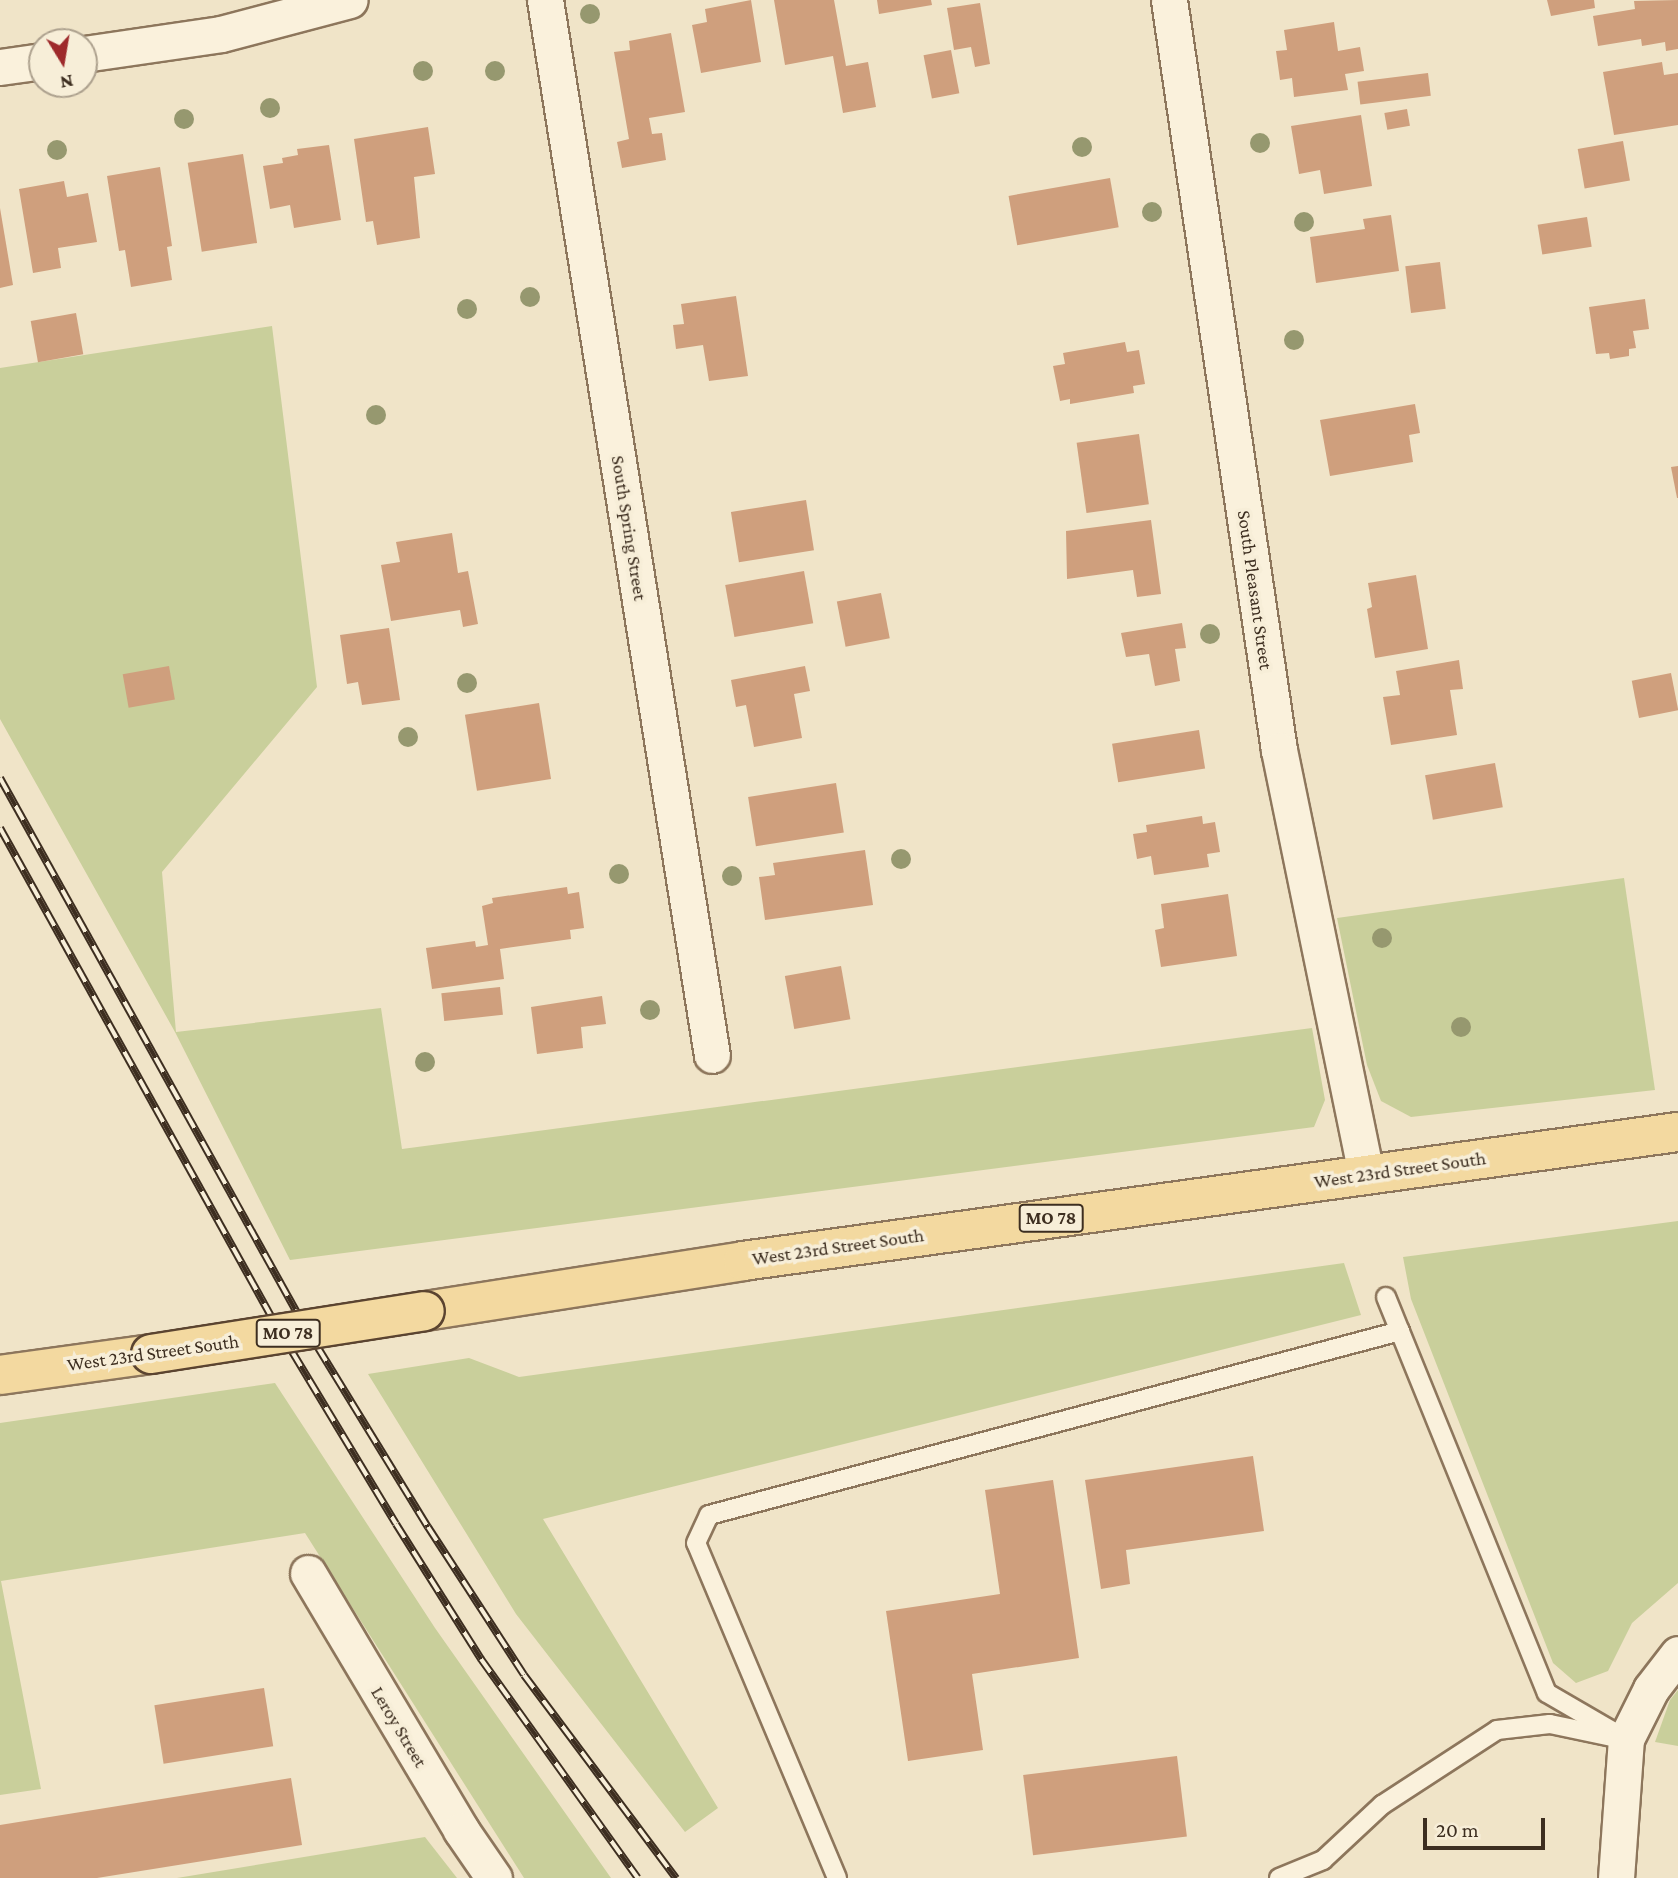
<!DOCTYPE html>
<html>
<head>
<meta charset="utf-8">
<style>
	body { margin:0 }
	#map { position:relative; width:1678px; height:1878px; overflow:hidden; background:#f0e4c8; font-family:"Crimson Pro",serif }
	div>[style] { position:absolute }
	[style*='--x'] { left:calc(var(--x)*1px); top:calc(var(--y)*1px); width:calc(var(--w)*1px); rotate:calc(var(--a)*1deg) }
	.green>* { inset:0; background:#c9cf9b }
	.building>* { inset:0; background:#cf9f7d; transform-origin:0 0 }
	.roads { filter:drop-shadow(2px 0 #8d765c) drop-shadow(-2px 0 #8d765c) drop-shadow(0 2px #8d765c) drop-shadow(0 -2px #8d765c) }
	.lane>* { height:18px; margin:-9px; padding:0 9px; transform-origin:9px; border-radius:9px; background:#faf1dc }
	.street>* { height:35px; margin:-17.5px; padding:0 17.5px; transform-origin:17.5px; border-radius:17.5px; background:#faf1dc }
	.primary>* { height:38px; margin:-19px; padding:0 19px; transform-origin:19px; border-radius:19px; background:#f3d9a0 }
	.rail>* { height:8px; margin-top:-4px; transform-origin:0; background:repeating-linear-gradient(90deg,#f7eed8 0 16px,#3d2e20 0 32px); box-sizing:border-box; border-block:2px solid #3d2e20 }
	.bridges { filter:drop-shadow(2px 0 #5b4430) drop-shadow(-2px 0 #5b4430) drop-shadow(0 2px #5b4430) drop-shadow(0 -2px #5b4430) }
	.primary-bridge>* { height:38px; margin:-19px; padding:0 19px; transform-origin:19px; border-radius:19px; background:#f3d9a0 }
	.trees>* { width:20px; height:20px; margin:-10px; border-radius:50%; background:#96986f }
	span { translate:-50% -50%; white-space:nowrap; text-align:center; line-height:1.15; -webkit-text-stroke:7px #f7eed8; paint-order:stroke }
	.shield-label span { padding:2px 5px; background:#f7eed8; border:2px solid; border-radius:5px; -webkit-text-stroke-width:0 }
	.shield-label { font-size:18px; color:#3d2e20; font-weight:700 }
	.street-label { font-size:19px; color:#3d2e20 }
	.north { position:absolute; left:28px; top:28px; width:70px; height:70px; box-sizing:border-box; background:#f7eed8; border:2px solid #ada18e; border-radius:50%; rotate:169deg; font-size:19px; font-weight:700; line-height:28px; text-align:center; color:#3d2e20 }
	.north::after { content:''; display:block; margin:auto; width:24px; height:32px; background:#9e2a2b; clip-path:polygon(50% 0,100% 100%,50% 72%,0 100%) }
	.scale { position:absolute; left:1423px; top:1818px; width:122px; height:32px; box-sizing:border-box; border:4px solid #3d2e20; border-top:0; padding-left:9px; font-size:21px; line-height:24px; white-space:nowrap; color:#3d2e20; -webkit-text-stroke:5px #f7eed8; paint-order:stroke }
</style>
</head>
<body>
<div id="map">
	<div class="green">
		<i style="clip-path:polygon(272px 326px,317px 687px,162px 872px,176px 1032px,381px 1008px,402px 1149px,1312px 1028px,1325px 1100px,1314px 1127px,290px 1260px,175px 1032px,0 719px,0 368px)"></i>
		<i style="clip-path:polygon(1624px 878px,1655px 1090px,1411px 1117px,1381px 1101px,1367px 1065px,1337px 918px)"></i>
		<i style="clip-path:polygon(1678px 1221px,1678px 1583px,1632px 1623px,1608px 1671px,1576px 1683px,1553px 1663px,1411px 1299px,1403px 1257px)"></i>
		<i style="clip-path:polygon(1344px 1263px,1361px 1315px,543px 1519px,718px 1808px,685px 1832px,516px 1614px,368px 1374px,469px 1358px,519px 1377px)"></i>
		<i style="clip-path:polygon(275px 1383px,435px 1628px,611px 1878px,524px 1878px,305px 1533px,1px 1581px,41px 1789px,0 1795px,0 1423px)"></i>
		<i style="clip-path:polygon(1678px 1690px,1678px 1746px,1655px 1742px,1670px 1700px)"></i>
		<i style="clip-path:polygon(425px 1837px,457px 1878px,177px 1878px)"></i>
	</div>
	<div class="building">
		<i style="clip-path:polygon(751px 0,761px 62px,701px 73px,692px 25px,707px 22px,705px 9px)"></i>
		<i style="clip-path:polygon(774px 0,834px 0,846px 66px,868px 62px,876px 107px,843px 113px,833px 56px,785px 65px)"></i>
		<i style="clip-path:polygon(877px 0,931px 0,932px 5px,879px 14px)"></i>
		<i style="clip-path:polygon(1547px 0,1594px 0,1595px 8px,1551px 16px)"></i>
		<i style="clip-path:polygon(1678px 0,1678px 49px,1666px 51px,1665px 42px,1642px 46px,1641px 39px,1598px 46px,1593px 16px,1635px 9px,1634px 1px)"></i>
		<i style="clip-path:polygon(980px 3px,990px 64px,975px 67px,971px 47px,954px 50px,947px 8px)"></i>
		<i style="clip-path:polygon(1334px 22px,1338px 51px,1360px 47px,1364px 71px,1345px 74px,1348px 90px,1294px 97px,1292px 78px,1280px 80px,1276px 51px,1287px 50px,1284px 30px)"></i>
		<i style="clip-path:polygon(671px 33px,685px 112px,649px 118px,652px 134px,662px 133px,666px 160px,622px 168px,617px 142px,629px 139px,614px 52px,630px 50px,629px 41px)"></i>
		<i style="left:951px;top:50px;width:44px;height:28px;rotate:79deg"></i>
		<i style="clip-path:polygon(1662px 62px,1664px 75px,1678px 73px,1678px 125px,1614px 135px,1603px 72px)"></i>
		<i style="left:1428px;top:73px;width:23px;height:71px;rotate:83deg"></i>
		<i style="left:1407px;top:109px;width:17px;height:23px;rotate:80deg"></i>
		<i style="clip-path:polygon(1361px 115px,1372px 186px,1324px 194px,1320px 170px,1299px 174px,1291px 126px)"></i>
		<i style="clip-path:polygon(428px 127px,435px 174px,414px 177px,420px 238px,377px 245px,373px 221px,366px 222px,354px 139px)"></i>
		<i style="left:1623px;top:141px;width:40px;height:46px;rotate:80deg"></i>
		<i style="clip-path:polygon(329px 145px,341px 220px,294px 228px,290px 205px,270px 209px,263px 166px,283px 163px,282px 158px,298px 155px,297px 149px)"></i>
		<i style="left:243px;top:154px;width:90px;height:56px;rotate:81deg"></i>
		<i style="clip-path:polygon(160px 167px,172px 246px,167px 247px,172px 280px,131px 287px,125px 250px,119px 251px,107px 176px)"></i>
		<i style="left:1110px;top:178px;width:50px;height:103px;rotate:80deg"></i>
		<i style="clip-path:polygon(64px 181px,67px 197px,88px 193px,97px 242px,58px 248px,61px 268px,33px 273px,19px 189px)"></i>
		<i style="clip-path:polygon(0 208px,13px 285px,0 288px)"></i>
		<i style="clip-path:polygon(1391px 215px,1399px 271px,1316px 283px,1310px 237px,1365px 229px,1363px 219px)"></i>
		<i style="left:1587px;top:217px;width:30px;height:50px;rotate:81deg"></i>
		<i style="left:1440px;top:262px;width:47px;height:35px;rotate:83deg"></i>
		<i style="clip-path:polygon(736px 296px,748px 376px,709px 381px,703px 345px,676px 349px,673px 325px,684px 324px,681px 304px)"></i>
		<i style="clip-path:polygon(1645px 299px,1649px 329px,1633px 331px,1636px 348px,1629px 349px,1629px 356px,1610px 359px,1609px 353px,1596px 354px,1589px 307px)"></i>
		<i style="left:76px;top:313px;width:42px;height:46px;rotate:80deg"></i>
		<i style="clip-path:polygon(1125px 342px,1127px 352px,1139px 350px,1145px 384px,1133px 386px,1134px 393px,1070px 404px,1070px 399px,1060px 401px,1053px 366px,1065px 364px,1063px 353px)"></i>
		<i style="clip-path:polygon(1415px 404px,1420px 433px,1409px 435px,1413px 462px,1330px 476px,1320px 420px)"></i>
		<i style="left:1139px;top:434px;width:71px;height:63px;rotate:82deg"></i>
		<i style="clip-path:polygon(1678px 466px,1678px 498px,1677px 498px,1671px 467px)"></i>
		<i style="left:806px;top:500px;width:51px;height:76px;rotate:81deg"></i>
		<i style="clip-path:polygon(1151px 520px,1161px 594px,1137px 597px,1133px 570px,1067px 579px,1066px 531px)"></i>
		<i style="clip-path:polygon(452px 533px,458px 573px,468px 571px,478px 624px,463px 627px,460px 610px,391px 621px,381px 565px,400px 562px,396px 542px)"></i>
		<i style="left:804px;top:571px;width:53px;height:80px;rotate:80deg"></i>
		<i style="clip-path:polygon(1416px 575px,1428px 649px,1375px 658px,1367px 609px,1372px 607px,1368px 583px)"></i>
		<i style="left:881px;top:593px;width:46px;height:45px;rotate:79deg"></i>
		<i style="clip-path:polygon(1182px 623px,1186px 648px,1175px 649px,1180px 681px,1155px 686px,1149px 654px,1126px 657px,1121px 633px)"></i>
		<i style="clip-path:polygon(389px 628px,400px 700px,362px 705px,358px 682px,347px 684px,340px 635px)"></i>
		<i style="clip-path:polygon(1459px 660px,1463px 689px,1450px 690px,1457px 735px,1391px 745px,1383px 697px,1400px 695px,1396px 671px)"></i>
		<i style="left:169px;top:666px;width:34px;height:47px;rotate:80deg"></i>
		<i style="clip-path:polygon(805px 666px,810px 691px,794px 694px,802px 738px,754px 747px,746px 705px,736px 707px,731px 680px)"></i>
		<i style="left:1671px;top:673px;width:38px;height:40px;rotate:79deg"></i>
		<i style="left:539px;top:703px;width:77px;height:75px;rotate:81deg"></i>
		<i style="left:1199px;top:730px;width:39px;height:88px;rotate:81deg"></i>
		<i style="left:1495px;top:763px;width:45px;height:71px;rotate:80deg"></i>
		<i style="left:836px;top:783px;width:50px;height:89px;rotate:81deg"></i>
		<i style="clip-path:polygon(1202px 816px,1203px 824px,1215px 822px,1220px 852px,1207px 854px,1209px 867px,1154px 875px,1151px 856px,1137px 859px,1133px 834px,1147px 832px,1146px 825px)"></i>
		<i style="clip-path:polygon(865px 850px,873px 905px,765px 920px,759px 877px,775px 875px,773px 863px)"></i>
		<i style="clip-path:polygon(567px 887px,568px 894px,579px 892px,584px 928px,570px 930px,571px 939px,500px 949px,504px 979px,432px 989px,426px 948px,475px 941px,476px 947px,488px 945px,482px 906px,493px 903px,492px 898px)"></i>
		<i style="clip-path:polygon(1228px 894px,1237px 956px,1161px 967px,1155px 930px,1164px 928px,1161px 904px)"></i>
		<i style="left:841px;top:966px;width:54px;height:57px;rotate:80deg"></i>
		<i style="left:500px;top:987px;width:28px;height:59px;rotate:84deg"></i>
		<i style="clip-path:polygon(602px 996px,606px 1024px,581px 1027px,583px 1048px,537px 1054px,531px 1007px)"></i>
		<i style="clip-path:polygon(1253px 1456px,1264px 1531px,1126px 1550px,1130px 1584px,1101px 1589px,1085px 1480px)"></i>
		<i style="clip-path:polygon(1053px 1480px,1079px 1658px,972px 1674px,983px 1750px,908px 1761px,886px 1611px,1000px 1594px,985px 1490px)"></i>
		<i style="left:264px;top:1688px;width:59px;height:111px;rotate:81deg"></i>
		<i style="left:1177px;top:1756px;width:81px;height:155px;rotate:83deg"></i>
		<i style="clip-path:polygon(291px 1778px,302px 1845px,97px 1878px,0 1878px,0 1825px)"></i>
	</div>
	<div class="roads">
		<div class="lane">
			<i style="--x:1386;--y:1297;--w:427;--a:67.9"></i>
			<i style="--x:1547;--y:1693;--w:91;--a:30.2"></i>
			<i style="--x:837;--y:1878;--w:363;--a:-112.8"></i>
			<i style="--x:696;--y:1543;--w:31;--a:-65"></i>
			<i style="--x:709;--y:1515;--w:715;--a:-14.91"></i>
			<i style="--x:1279;--y:1878;--w:48;--a:-22.2"></i>
			<i style="--x:1323;--y:1860;--w:81;--a:-43"></i>
			<i style="--x:1382;--y:1805;--w:137;--a:-33.1"></i>
			<i style="--x:1497;--y:1730;--w:53;--a:-6.5"></i>
			<i style="--x:1550;--y:1724;--w:63;--a:11.8"></i>
		</div>
		<div class="street">
			<i style="--x:545;--y:0;--w:1068;--a:81.01"></i>
			<i style="--x:1169;--y:0;--w:758;--a:81.66"></i>
			<i style="--x:1279;--y:750;--w:434;--a:78.4"></i>
			<i style="--x:84;--y:54;--w:138;--a:-8.3"></i>
			<i style="--x:221;--y:34;--w:133;--a:-14.8"></i>
			<i style="--x:0;--y:67;--w:42;--a:-8.1"></i>
			<i style="--x:308;--y:1573;--w:299;--a:59.2"></i>
			<i style="--x:461;--y:1830;--w:58;--a:55.5"></i>
			<i style="--x:1616;--y:1878;--w:139;--a:-85.9"></i>
			<i style="--x:1626;--y:1739;--w:56;--a:-63.4"></i>
			<i style="--x:1651;--y:1689;--w:44;--a:-52.4"></i>
		</div>
		<div class="primary">
			<i style="--x:425;--y:1311;--w:322;--a:-8.9"></i>
			<i style="--x:743;--y:1261;--w:944;--a:-7.86"></i>
			<i style="--x:0;--y:1375;--w:152;--a:-7.9"></i>
		</div>
	</div>
	<div class="rail">
		<i style="--x:0;--y:778;--w:620;--a:60.95"></i>
		<i style="--x:301;--y:1320;--w:243;--a:58.5"></i>
		<i style="--x:428;--y:1527;--w:176;--a:57"></i>
		<i style="--x:524;--y:1675;--w:254;--a:53.2"></i>
		<i style="--x:0;--y:828;--w:568;--a:60.96"></i>
		<i style="--x:276;--y:1325;--w:232;--a:58.9"></i>
		<i style="--x:396;--y:1524;--w:160;--a:57.8"></i>
		<i style="--x:481;--y:1659;--w:269;--a:54.4"></i>
	</div>
	<div class="bridges">
		<div class="primary-bridge">
			<i style="--x:151;--y:1354;--w:277;--a:-8.9"></i>
		</div>
	</div>
	<div class="trees">
		<i style="left:590px;top:14px"></i>
		<i style="left:423px;top:71px"></i>
		<i style="left:495px;top:71px"></i>
		<i style="left:270px;top:108px"></i>
		<i style="left:184px;top:119px"></i>
		<i style="left:1260px;top:143px"></i>
		<i style="left:1082px;top:147px"></i>
		<i style="left:57px;top:150px"></i>
		<i style="left:1152px;top:212px"></i>
		<i style="left:1304px;top:222px"></i>
		<i style="left:530px;top:297px"></i>
		<i style="left:467px;top:309px"></i>
		<i style="left:1294px;top:340px"></i>
		<i style="left:376px;top:415px"></i>
		<i style="left:1210px;top:634px"></i>
		<i style="left:467px;top:683px"></i>
		<i style="left:408px;top:737px"></i>
		<i style="left:901px;top:859px"></i>
		<i style="left:619px;top:874px"></i>
		<i style="left:732px;top:876px"></i>
		<i style="left:1382px;top:938px"></i>
		<i style="left:650px;top:1010px"></i>
		<i style="left:1461px;top:1027px"></i>
		<i style="left:425px;top:1062px"></i>
	</div>
	<div class="shield-label">
		<span style="left:1051px;top:1218px">MO 78</span>
		<span style="left:288px;top:1333px">MO 78</span>
	</div>
	<div class="street-label">
		<span style="left:629px;top:528px;rotate:81deg">South Spring Street</span>
		<span style="left:1255px;top:590px;rotate:82deg">South Pleasant Street</span>
		<span style="left:1400px;top:1170px;rotate:-8deg">West 23rd Street South</span>
		<span style="left:838px;top:1247px;rotate:-8deg">West 23rd Street South</span>
		<span style="left:153px;top:1353px;rotate:-8deg">West 23rd Street South</span>
		<span style="left:399px;top:1727px;rotate:59deg">Leroy Street</span>
	</div>
	<div class="north">N</div>
	<div class="scale">20 m</div>
</div>
</body>
</html>
